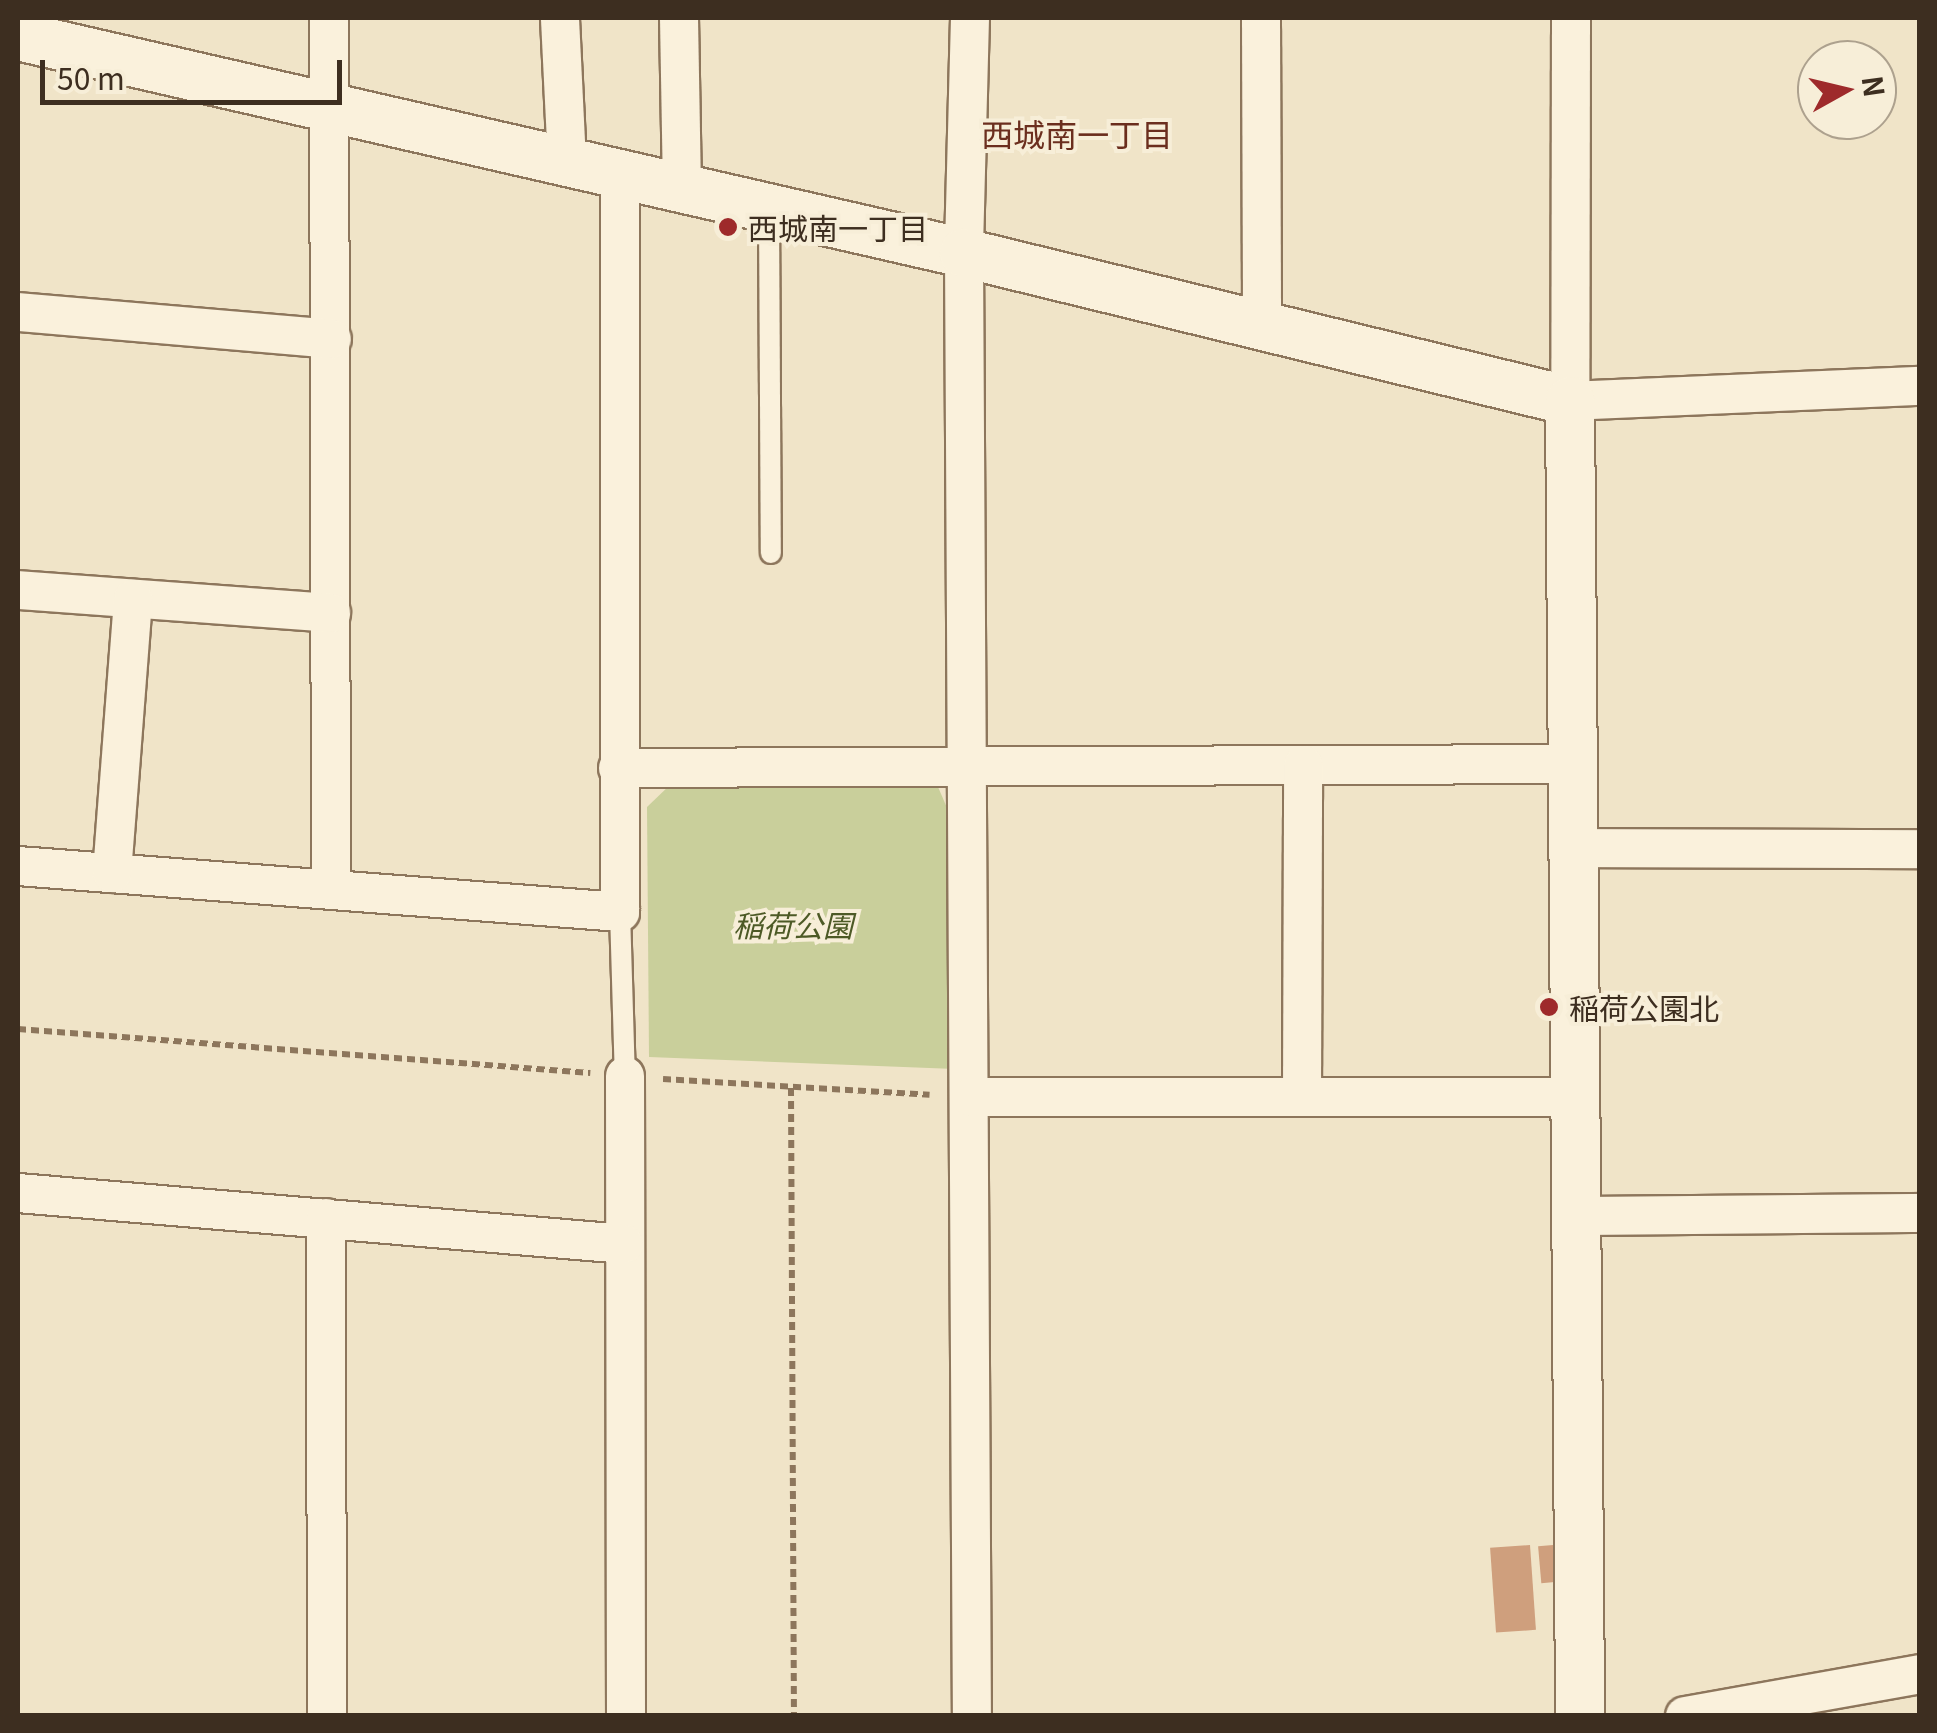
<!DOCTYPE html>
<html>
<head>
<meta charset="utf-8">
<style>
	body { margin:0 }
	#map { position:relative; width:1937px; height:1733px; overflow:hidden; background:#f0e4c8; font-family:Georgia,"Noto Sans JP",serif }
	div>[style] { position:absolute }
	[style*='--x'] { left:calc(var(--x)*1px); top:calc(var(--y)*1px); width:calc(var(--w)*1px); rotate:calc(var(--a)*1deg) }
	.green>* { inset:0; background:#c9cf9b }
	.building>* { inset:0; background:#cf9f7d; transform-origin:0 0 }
	.path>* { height:6px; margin-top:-3px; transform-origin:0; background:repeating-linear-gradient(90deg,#8d765c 0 8px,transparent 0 13px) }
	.roads { filter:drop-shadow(2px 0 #8d765c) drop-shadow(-2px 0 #8d765c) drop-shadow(0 2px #8d765c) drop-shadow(0 -2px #8d765c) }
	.service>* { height:20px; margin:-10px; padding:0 10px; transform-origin:10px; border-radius:10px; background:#faf1dc }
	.minor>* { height:38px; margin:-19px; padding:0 19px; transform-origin:19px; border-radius:19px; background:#faf1dc }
	.tertiary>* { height:48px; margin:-24px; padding:0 24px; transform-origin:24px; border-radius:24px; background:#faf1dc }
	.dots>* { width:28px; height:28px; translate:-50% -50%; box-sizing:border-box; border:5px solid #f7eed8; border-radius:50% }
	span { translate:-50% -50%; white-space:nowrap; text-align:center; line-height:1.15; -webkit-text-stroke:8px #f7eed8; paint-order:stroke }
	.poi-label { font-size:30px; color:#3d2e20 }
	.left { translate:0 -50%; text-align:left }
	.park-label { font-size:30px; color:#4d5a26; font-style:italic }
	.neighbourhood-label { font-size:32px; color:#6b2e1e }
	.frame { position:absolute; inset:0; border:20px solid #3d2e20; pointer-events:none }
	.north { position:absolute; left:1797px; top:40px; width:100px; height:100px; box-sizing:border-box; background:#f7eed8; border:2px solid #ada18e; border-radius:50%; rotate:82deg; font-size:28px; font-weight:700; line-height:40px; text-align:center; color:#3d2e20 }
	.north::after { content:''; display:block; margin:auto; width:35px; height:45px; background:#9e2a2b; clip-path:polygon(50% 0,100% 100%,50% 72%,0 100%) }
	.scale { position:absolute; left:40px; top:60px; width:302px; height:45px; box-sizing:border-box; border:5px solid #3d2e20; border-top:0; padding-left:12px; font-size:30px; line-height:35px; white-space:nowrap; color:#3d2e20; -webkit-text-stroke:8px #f7eed8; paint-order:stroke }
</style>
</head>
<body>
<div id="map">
	<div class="green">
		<i style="clip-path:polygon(672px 783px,938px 787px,948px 810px,955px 1069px,649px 1057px,647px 807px)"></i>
	</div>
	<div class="building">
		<i style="left:1565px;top:1544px;width:37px;height:27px;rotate:85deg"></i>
		<i style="left:1530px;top:1545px;width:85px;height:40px;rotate:86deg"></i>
	</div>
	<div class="path">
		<i style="--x:18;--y:1029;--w:574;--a:4.4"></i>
		<i style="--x:663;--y:1079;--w:267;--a:3.4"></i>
		<i style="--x:791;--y:1088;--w:628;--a:89.73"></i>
	</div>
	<div class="roads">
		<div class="service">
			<i style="--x:769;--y:209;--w:344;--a:89.7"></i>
			<i style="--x:620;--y:912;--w:164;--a:88.3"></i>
		</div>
		<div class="minor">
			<i style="--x:329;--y:18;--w:871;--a:89.87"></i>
			<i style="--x:679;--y:18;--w:172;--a:89"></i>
			<i style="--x:970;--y:18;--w:235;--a:91.5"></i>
			<i style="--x:964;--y:253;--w:1463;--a:89.69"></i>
			<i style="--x:1261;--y:18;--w:309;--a:89.8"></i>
			<i style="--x:1571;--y:18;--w:383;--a:90.1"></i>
			<i style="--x:1570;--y:401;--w:350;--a:-2.5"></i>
			<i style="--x:560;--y:19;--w:144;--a:87.2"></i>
			<i style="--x:18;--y:312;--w:315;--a:4.9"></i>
			<i style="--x:18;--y:590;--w:314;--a:4.2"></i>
			<i style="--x:618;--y:768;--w:954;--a:-0.24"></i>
			<i style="--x:1573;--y:848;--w:347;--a:0.2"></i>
			<i style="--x:18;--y:866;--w:604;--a:4.37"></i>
			<i style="--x:620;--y:912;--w:736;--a:-90"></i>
			<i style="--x:112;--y:873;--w:275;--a:-85.6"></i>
			<i style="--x:625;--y:1076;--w:640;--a:89.91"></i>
			<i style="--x:1302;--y:1096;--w:331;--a:-89.8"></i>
			<i style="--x:971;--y:1097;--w:603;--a:0"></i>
			<i style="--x:18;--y:1193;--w:608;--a:4.81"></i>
			<i style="--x:1575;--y:1216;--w:345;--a:-0.5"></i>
			<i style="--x:326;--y:1218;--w:498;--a:89.9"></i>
			<i style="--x:1685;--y:1716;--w:239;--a:-10.1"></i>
		</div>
		<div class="tertiary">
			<i style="--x:18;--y:36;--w:971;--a:12.92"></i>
			<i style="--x:964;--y:253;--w:624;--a:13.72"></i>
			<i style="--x:1570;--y:401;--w:1315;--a:89.56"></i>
		</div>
	</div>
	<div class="dots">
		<i style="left:728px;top:227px;background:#9e2a2b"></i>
		<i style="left:1549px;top:1007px;background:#9e2a2b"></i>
	</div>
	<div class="poi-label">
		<span class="left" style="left:748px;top:227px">西城南一丁目</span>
		<span class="left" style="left:1569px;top:1007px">稲荷公園北</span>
	</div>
	<div class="park-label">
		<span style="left:793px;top:924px">稲荷公園</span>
	</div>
	<div class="neighbourhood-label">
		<span style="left:1077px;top:133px">西城南一丁目</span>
	</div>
	<div class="frame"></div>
	<div class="north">N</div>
	<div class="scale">50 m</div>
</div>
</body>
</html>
